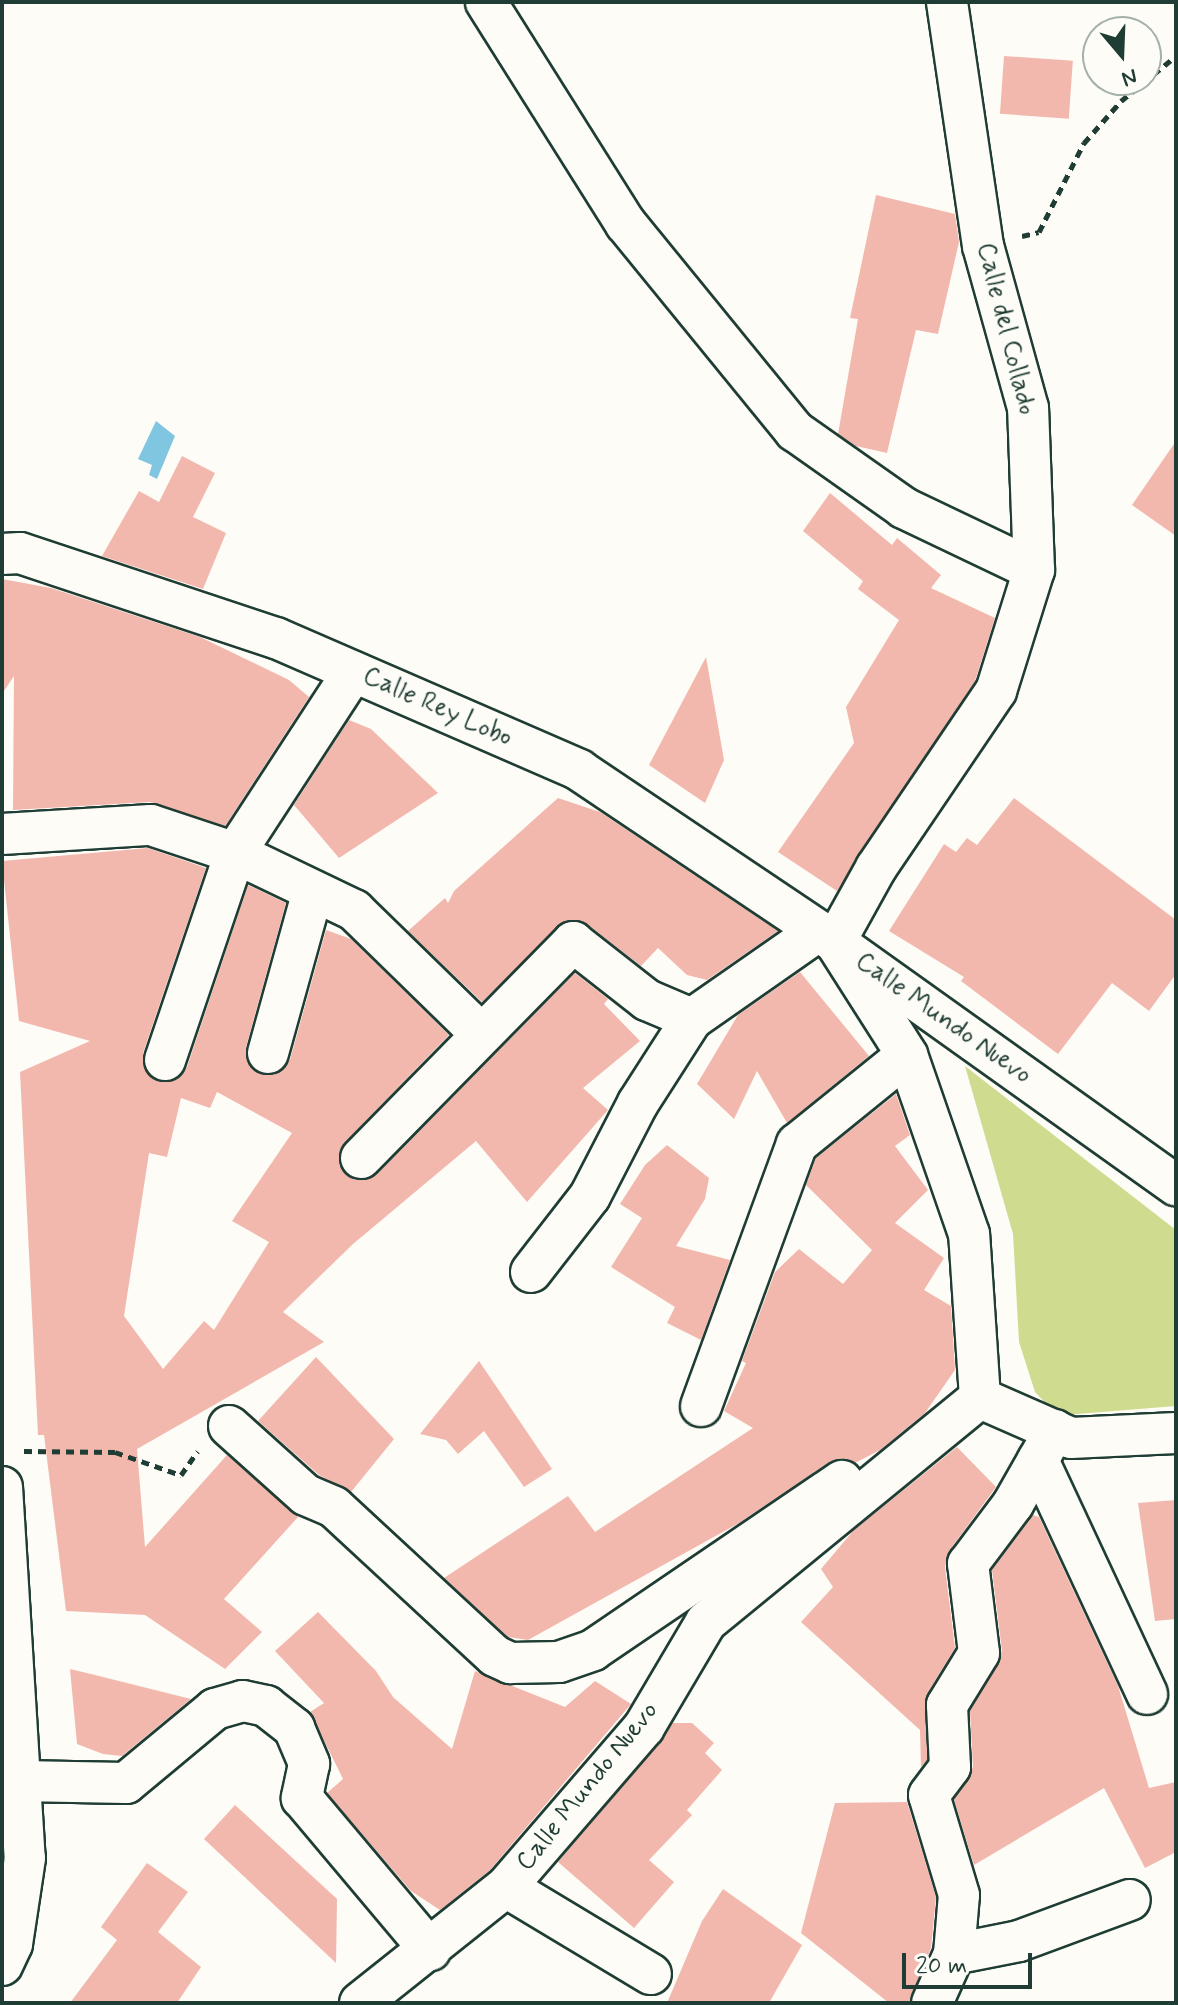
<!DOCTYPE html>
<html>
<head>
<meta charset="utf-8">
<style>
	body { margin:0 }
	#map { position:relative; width:1178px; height:2005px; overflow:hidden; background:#fdfcf7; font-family:Mynerve,sans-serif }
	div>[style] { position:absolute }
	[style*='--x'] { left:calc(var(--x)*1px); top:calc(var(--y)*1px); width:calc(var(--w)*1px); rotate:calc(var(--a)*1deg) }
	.green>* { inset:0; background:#cfdc8f }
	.water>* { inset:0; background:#80c6e1 }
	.building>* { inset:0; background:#f3b8ad; transform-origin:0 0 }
	.path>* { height:5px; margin-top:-2.5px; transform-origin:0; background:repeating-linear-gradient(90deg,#1f3d34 0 8px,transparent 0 14px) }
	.roads { filter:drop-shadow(2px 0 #1f3d34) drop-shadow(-2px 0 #1f3d34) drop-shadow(0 2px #1f3d34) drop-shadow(0 -2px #1f3d34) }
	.street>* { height:40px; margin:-20px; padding:0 20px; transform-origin:20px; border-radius:20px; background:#fdfcf7 }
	span { translate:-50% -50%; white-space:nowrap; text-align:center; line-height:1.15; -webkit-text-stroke:6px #fdfcf7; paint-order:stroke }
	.street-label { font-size:26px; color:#1f3d34 }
	.frame { position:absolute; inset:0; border:4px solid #1f3d34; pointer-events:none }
	.north { position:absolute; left:1082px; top:16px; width:80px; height:80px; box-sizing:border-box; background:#fdfcf7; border:2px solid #a4b0a9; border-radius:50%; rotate:161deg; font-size:22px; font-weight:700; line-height:32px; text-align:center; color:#1f3d34 }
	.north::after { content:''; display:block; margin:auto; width:28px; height:36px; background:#1f3d34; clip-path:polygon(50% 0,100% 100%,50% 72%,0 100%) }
	.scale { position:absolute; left:902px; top:1953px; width:130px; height:36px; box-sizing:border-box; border:4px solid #1f3d34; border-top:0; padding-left:10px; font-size:24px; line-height:28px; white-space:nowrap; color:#1f3d34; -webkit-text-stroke:6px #fdfcf7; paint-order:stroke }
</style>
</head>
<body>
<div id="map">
	<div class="green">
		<i style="clip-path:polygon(965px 1066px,1176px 1230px,1176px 1406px,1065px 1415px,1054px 1412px,1035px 1392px,1019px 1342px,1013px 1234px)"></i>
	</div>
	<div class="water">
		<i style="clip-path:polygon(156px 421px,175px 436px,157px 479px,149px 475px,152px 465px,138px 459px)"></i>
	</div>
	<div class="building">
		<i style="left:1004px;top:56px;width:69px;height:58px;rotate:4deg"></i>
		<i style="clip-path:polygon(876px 195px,955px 214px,959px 242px,938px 334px,916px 330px,887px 453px,856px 446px,838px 434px,858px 319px,850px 318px)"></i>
		<i style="clip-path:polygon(1176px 441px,1176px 536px,1132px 505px)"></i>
		<i style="clip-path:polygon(182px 456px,215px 473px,193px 517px,226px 533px,203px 589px,102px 556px,139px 491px,159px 502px)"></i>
		<i style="clip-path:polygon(830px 493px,892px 545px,897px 538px,941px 575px,931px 588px,995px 618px,975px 681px,837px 891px,778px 852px,854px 743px,846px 707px,899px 620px,858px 589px,863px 581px,803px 531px)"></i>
		<i style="clip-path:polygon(2px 579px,51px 588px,200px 637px,289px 680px,309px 697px,225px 826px,150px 802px,13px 810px,14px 676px,2px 694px)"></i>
		<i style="clip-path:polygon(706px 657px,724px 760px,705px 803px,649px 765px)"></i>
		<i style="clip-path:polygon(349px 720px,371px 729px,438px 793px,339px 858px,294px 805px)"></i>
		<i style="clip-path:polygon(558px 798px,600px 812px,778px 931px,707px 980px,687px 975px,658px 948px,641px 966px,587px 924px,567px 920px,482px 1002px,408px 931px,445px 898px,448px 903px,454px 891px)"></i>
		<i style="clip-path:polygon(1014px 798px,1176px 920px,1176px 974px,1149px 1011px,1112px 983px,1058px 1054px,961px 981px,964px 977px,889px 931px,944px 844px,956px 852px,967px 838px,977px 845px)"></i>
		<i style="clip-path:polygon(evenodd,148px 848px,206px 868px,143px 1053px,143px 1065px,157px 1081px,170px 1082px,187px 1067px,248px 885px,286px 903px,246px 1047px,252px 1070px,274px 1075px,290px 1060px,326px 930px,351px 939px,449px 1035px,344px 1143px,339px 1165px,355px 1180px,377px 1174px,575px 973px,608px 999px,604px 1004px,640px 1041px,583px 1088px,608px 1110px,527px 1202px,476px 1141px,353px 1244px,283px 1312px,324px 1342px,137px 1449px,145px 1547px,227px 1455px,298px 1517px,224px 1599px,262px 1632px,225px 1669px,145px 1615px,66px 1611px,44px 1435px,38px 1435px,20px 1072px,90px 1041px,19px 1021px,2px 861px,148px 848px,217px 1092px,292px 1133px,232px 1221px,269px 1242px,214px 1330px,204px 1321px,163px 1369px,124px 1316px,149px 1153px,167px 1157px,181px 1098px,210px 1108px,217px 1092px)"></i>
		<i style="clip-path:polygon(800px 972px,869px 1056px,787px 1123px,757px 1071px,734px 1119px,697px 1084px,738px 1015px)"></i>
		<i style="clip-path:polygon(896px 1094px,910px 1135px,895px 1146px,928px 1190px,895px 1223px,944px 1258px,924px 1290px,951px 1306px,955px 1370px,925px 1413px,880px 1450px,855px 1463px,841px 1458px,829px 1462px,739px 1523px,528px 1640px,508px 1637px,444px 1578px,568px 1496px,595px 1532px,753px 1428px,724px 1411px,746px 1363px,742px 1361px,775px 1272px,799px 1249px,843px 1284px,872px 1250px,806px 1185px,816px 1158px)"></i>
		<i style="clip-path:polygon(667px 1145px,709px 1178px,705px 1199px,676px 1246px,730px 1260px,701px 1340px,667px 1323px,675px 1307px,611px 1267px,642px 1218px,620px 1204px,645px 1165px)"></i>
		<i style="clip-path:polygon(316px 1357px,394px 1439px,351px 1492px,319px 1475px,258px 1421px)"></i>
		<i style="clip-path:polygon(479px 1361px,552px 1469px,524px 1487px,484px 1431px,458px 1454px,446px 1440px,420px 1434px)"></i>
		<i style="clip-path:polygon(957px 1447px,996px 1487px,949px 1551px,945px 1567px,955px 1648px,927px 1694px,927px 1760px,921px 1767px,920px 1730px,801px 1622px,833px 1587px,821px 1569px,853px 1531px)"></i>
		<i style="clip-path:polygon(1176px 1500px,1176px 1619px,1155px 1621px,1138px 1503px)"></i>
		<i style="clip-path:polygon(1033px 1515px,1039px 1517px,1118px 1686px,1149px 1788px,1176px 1782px,1176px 1852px,1145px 1868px,1104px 1788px,974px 1865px,954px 1800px,973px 1767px,970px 1711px,1002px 1651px,992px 1570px)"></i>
		<i style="clip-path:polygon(318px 1612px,376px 1671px,393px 1697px,452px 1749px,475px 1671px,565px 1707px,595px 1681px,631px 1704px,490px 1870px,440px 1910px,411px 1891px,327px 1793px,343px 1779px,310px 1712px,324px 1703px,275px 1651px)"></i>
		<i style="clip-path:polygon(70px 1669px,95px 1675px,191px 1699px,122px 1756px,103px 1754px,77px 1744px)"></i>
		<i style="clip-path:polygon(673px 1723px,692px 1723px,714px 1743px,705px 1753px,722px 1770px,687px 1810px,692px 1815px,649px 1860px,674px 1882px,634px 1928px,558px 1862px)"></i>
		<i style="clip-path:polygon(907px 1802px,936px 1897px,931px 1948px,909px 2003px,889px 2003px,801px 1933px,835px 1803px)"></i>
		<i style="clip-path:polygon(235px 1805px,337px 1899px,336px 1963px,204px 1839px)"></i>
		<i style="clip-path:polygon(147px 1863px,188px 1892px,158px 1932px,201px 1967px,177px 2003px,70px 2003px,117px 1940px,101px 1927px)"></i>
		<i style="clip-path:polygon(723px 1889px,802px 1945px,769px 2003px,667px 2003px,702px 1921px)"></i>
	</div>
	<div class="path">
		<i style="--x:1022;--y:236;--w:17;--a:-13"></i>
		<i style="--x:1039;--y:232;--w:100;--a:-63.2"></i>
		<i style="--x:1084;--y:143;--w:56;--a:-48.6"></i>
		<i style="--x:1121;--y:101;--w:71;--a:-39.3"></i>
		<i style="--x:24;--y:1451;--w:91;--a:0.6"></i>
		<i style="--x:115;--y:1452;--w:70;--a:19.2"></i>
		<i style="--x:181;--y:1475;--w:29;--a:-55"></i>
	</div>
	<div class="roads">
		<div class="street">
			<i style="--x:486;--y:2;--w:262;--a:57.8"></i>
			<i style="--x:626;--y:224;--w:267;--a:50.8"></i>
			<i style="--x:795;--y:431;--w:133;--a:35.2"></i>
			<i style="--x:904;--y:508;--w:144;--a:25.5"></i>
			<i style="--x:2;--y:554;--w:18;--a:-3"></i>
			<i style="--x:20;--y:553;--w:270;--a:18.4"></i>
			<i style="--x:276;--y:638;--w:331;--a:23.5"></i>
			<i style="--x:579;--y:770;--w:308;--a:33.9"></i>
			<i style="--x:835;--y:942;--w:419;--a:35.5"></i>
			<i style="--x:2;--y:834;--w:149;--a:-3.5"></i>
			<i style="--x:151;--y:825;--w:89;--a:18.4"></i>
			<i style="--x:235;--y:853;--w:132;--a:25.6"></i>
			<i style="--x:354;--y:910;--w:176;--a:44.3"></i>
			<i style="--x:835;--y:942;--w:85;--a:-61"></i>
			<i style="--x:876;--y:868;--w:214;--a:-55.9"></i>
			<i style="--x:996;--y:691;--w:127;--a:-72.6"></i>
			<i style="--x:1034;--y:570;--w:162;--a:-92.1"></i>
			<i style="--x:1028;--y:408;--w:168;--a:-105.5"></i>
			<i style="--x:983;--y:246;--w:247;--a:-98.4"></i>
			<i style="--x:268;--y:1053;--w:168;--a:-74.5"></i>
			<i style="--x:165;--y:1060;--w:219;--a:-71.3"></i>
			<i style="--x:235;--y:853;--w:216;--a:-56.9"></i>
			<i style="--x:361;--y:1158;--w:303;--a:-45.5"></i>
			<i style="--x:573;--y:942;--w:94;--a:38.1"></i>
			<i style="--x:647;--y:1000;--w:49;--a:22.9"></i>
			<i style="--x:692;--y:1019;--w:154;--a:-34.9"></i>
			<i style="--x:531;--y:1272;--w:96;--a:-52.2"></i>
			<i style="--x:590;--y:1196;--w:105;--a:-62.7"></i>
			<i style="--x:638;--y:1103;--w:100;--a:-57.3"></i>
			<i style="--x:980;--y:1398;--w:99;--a:23.7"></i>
			<i style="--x:1071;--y:1438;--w:105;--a:-2.7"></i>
			<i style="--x:701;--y:1406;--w:279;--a:-69.9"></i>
			<i style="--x:797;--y:1144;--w:141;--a:-39"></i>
			<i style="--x:229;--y:1426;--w:103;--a:41.9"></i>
			<i style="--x:306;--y:1495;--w:30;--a:23"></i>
			<i style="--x:334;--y:1507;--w:219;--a:42.8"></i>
			<i style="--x:495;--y:1656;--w:17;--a:25"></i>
			<i style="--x:510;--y:1663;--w:49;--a:-1.2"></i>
			<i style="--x:559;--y:1662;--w:36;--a:-19"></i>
			<i style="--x:593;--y:1650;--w:301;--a:-34.2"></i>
			<i style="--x:1038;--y:1460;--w:258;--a:65"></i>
			<i style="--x:2;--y:1487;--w:372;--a:86.5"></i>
			<i style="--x:25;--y:1858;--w:87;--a:98.6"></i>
			<i style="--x:12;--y:1944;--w:23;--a:115"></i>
			<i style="--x:20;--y:1781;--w:106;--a:1.1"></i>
			<i style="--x:126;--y:1783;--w:116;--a:-39.7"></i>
			<i style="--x:215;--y:1709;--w:29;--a:-16"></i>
			<i style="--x:243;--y:1701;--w:24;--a:12"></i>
			<i style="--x:266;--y:1706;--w:36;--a:38"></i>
			<i style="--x:294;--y:1728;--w:39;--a:67"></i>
			<i style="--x:309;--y:1764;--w:35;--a:102"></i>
			<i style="--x:302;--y:1798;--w:199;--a:49.9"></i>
			<i style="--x:506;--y:1887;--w:169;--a:31"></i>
			<i style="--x:954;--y:1954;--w:66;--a:-11.3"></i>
			<i style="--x:1019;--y:1941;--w:118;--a:-20.3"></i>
			<i style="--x:360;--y:2003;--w:186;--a:-38.5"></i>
			<i style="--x:506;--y:1887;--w:211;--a:-49.2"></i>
			<i style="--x:644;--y:1727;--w:122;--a:-59.4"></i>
			<i style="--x:706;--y:1622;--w:354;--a:-39.3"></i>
			<i style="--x:980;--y:1398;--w:164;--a:-93.8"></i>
			<i style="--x:969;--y:1234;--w:189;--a:-109.1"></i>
			<i style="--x:907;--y:1055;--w:134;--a:-122.5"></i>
			<i style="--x:932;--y:2003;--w:54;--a:-65.8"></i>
			<i style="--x:954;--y:1954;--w:59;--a:-85.2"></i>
			<i style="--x:959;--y:1895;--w:104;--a:-106.7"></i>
			<i style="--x:929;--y:1795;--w:35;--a:-53"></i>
			<i style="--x:950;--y:1767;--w:62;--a:-92.8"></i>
			<i style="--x:947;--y:1705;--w:61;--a:-58.4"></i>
			<i style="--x:979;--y:1653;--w:90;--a:-97"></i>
			<i style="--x:968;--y:1564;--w:75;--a:-53.1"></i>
			<i style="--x:1013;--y:1504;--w:85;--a:-60.4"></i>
		</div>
	</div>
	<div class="street-label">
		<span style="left:1005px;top:329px;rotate:76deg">Calle del Collado</span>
		<span style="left:437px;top:708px;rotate:24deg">Calle Rey Lobo</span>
		<span style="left:943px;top:1019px;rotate:35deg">Calle Mundo Nuevo</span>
		<span style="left:588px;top:1787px;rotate:-51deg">Calle Mundo Nuevo</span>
	</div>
	<div class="frame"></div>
	<div class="north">N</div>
	<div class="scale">20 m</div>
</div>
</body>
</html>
